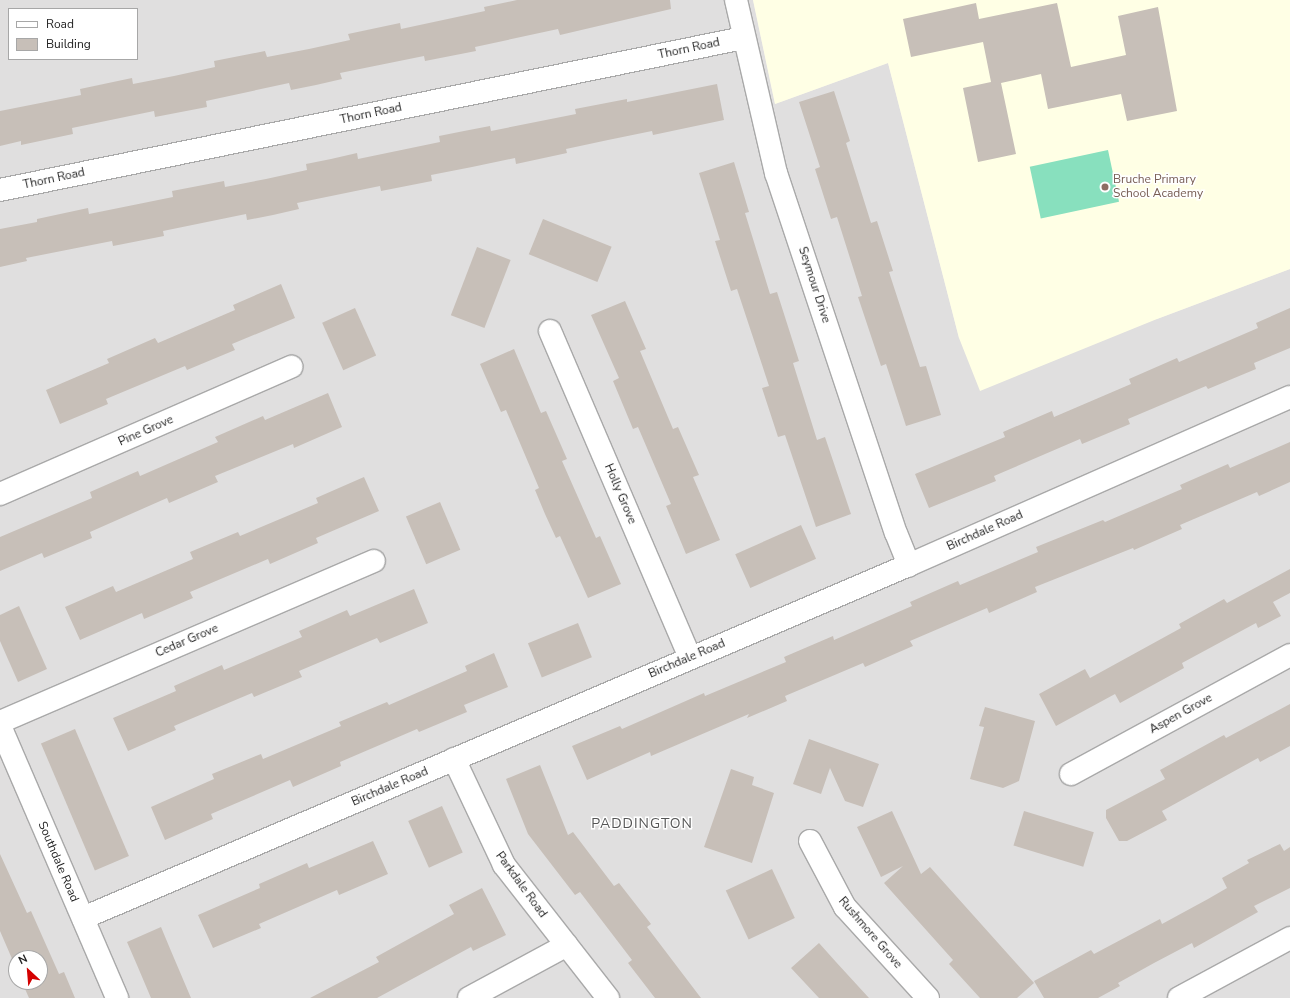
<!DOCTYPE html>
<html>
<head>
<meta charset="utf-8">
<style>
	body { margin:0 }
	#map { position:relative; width:1290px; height:998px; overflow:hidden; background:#f2efe9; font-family:"Nunito Sans",sans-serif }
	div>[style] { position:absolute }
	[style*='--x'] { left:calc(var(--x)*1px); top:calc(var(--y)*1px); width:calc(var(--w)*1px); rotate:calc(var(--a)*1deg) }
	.residential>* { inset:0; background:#e0dfdf }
	.education>* { inset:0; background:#ffffe5 }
	.pitch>* { inset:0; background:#88e0be; transform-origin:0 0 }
	.building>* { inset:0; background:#c7bfb8; transform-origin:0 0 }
	.roads { filter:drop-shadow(1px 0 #a9a9a9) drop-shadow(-1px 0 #a9a9a9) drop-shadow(0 1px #a9a9a9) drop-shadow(0 -1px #a9a9a9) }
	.minor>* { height:22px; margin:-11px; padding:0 11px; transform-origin:11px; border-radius:11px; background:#fff }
	.dots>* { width:11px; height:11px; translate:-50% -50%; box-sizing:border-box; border:2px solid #fff; border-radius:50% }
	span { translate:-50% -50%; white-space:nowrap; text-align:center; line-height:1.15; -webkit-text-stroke:3px #fff; paint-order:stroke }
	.street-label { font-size:12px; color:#222 }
	.education-label { font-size:12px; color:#785e54 }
	.left { translate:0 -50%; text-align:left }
	.quarter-label { font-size:14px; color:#555; letter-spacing:1px }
	.legend { position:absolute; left:8px; top:8px; width:130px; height:52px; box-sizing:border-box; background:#fff; border:1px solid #a7a7a7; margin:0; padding:5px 7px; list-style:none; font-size:12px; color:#222 }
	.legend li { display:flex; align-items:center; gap:8px; height:20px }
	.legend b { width:20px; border:1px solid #a7a7a7 }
	.north { position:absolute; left:8px; top:950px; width:40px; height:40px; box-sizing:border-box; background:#fff; border:1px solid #a7a7a7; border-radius:50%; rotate:334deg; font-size:11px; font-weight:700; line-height:16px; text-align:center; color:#222 }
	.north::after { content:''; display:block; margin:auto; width:14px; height:18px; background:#d40000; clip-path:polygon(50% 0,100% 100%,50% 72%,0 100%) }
</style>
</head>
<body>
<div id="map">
	<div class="residential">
		<i style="clip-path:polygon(evenodd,0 0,753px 0,775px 104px,888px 63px,959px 338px,1157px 319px,1290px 269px,1290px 998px,0 998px,0 0,9px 9px,137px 9px,137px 59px,9px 59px,9px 9px,0 0,16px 958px,40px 958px,40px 982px,16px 982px,16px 958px)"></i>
	</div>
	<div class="education">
		<i style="clip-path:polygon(753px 0,1290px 0,1290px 269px,1157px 319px,980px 391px,959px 338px,888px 63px,775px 104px)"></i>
	</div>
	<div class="pitch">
		<i style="left:1108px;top:150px;width:53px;height:80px;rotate:78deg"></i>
	</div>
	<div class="building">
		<i style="clip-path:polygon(517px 0,670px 0,671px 9px,560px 35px,558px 29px,475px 47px,476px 51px,425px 61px,424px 56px,340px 73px,342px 79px,316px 85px,291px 90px,289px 83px,206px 101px,207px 107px,155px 117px,154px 111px,72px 128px,73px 134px,21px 145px,21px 141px,0 146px,0 111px,81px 95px,80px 89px,132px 78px,133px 84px,174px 76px,215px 67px,214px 61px,265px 51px,267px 57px,309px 49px,350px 40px,348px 34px,400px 23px,401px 29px,485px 11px,484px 7px)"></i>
		<i style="clip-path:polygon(976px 3px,979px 19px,1057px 3px,1071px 67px,1126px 55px,1118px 16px,1158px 7px,1177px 111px,1127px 121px,1121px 94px,1048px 109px,1041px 74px,1001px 83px,1016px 154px,978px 162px,963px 88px,991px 82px,983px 42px,911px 57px,903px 19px)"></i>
		<i style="clip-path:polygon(717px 84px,724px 120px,653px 135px,652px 131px,608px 140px,566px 149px,567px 153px,516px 164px,515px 158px,472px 167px,431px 175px,432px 181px,381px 191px,380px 186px,297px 203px,299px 209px,273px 215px,247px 220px,246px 214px,163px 231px,164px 236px,113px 246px,112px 241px,26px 258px,27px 261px,0 267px,0 229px,37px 222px,37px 219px,88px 208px,89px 214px,173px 197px,172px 191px,224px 181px,225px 187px,266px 179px,307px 170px,306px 164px,331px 159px,357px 153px,358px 159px,440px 142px,439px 136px,464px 131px,490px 126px,491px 131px,576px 114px,575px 109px,627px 99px,627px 102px)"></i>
		<i style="clip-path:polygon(834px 91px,850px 141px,846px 143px,871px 223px,877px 221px,893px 271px,889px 272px,920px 367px,926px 366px,941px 415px,906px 426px,886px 364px,881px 366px,858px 297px,862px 296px,837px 217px,831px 219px,815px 169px,820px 167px,799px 102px)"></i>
		<i style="clip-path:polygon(734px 162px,749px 212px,745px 213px,770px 294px,777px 292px,799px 361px,793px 363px,817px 440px,825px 437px,851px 514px,816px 527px,785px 435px,778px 437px,762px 388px,769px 386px,737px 289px,731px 291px,715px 241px,720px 240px,699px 173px)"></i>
		<i style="left:543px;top:219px;width:74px;height:38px;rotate:22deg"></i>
		<i style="left:477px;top:247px;width:36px;height:73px;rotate:21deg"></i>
		<i style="clip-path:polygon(281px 284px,295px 318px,232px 344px,235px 350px,187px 370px,185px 366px,106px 399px,108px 404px,60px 424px,46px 390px,109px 363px,107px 359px,155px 338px,158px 343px,235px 310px,233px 305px)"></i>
		<i style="clip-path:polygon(625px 301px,646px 349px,640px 351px,673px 429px,678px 427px,699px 475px,693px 477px,720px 540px,686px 554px,666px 506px,671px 504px,638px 427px,633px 429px,613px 381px,619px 378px,591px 315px)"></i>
		<i style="left:355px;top:308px;width:52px;height:36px;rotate:66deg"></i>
		<i style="clip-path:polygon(1290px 308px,1290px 348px,1254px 363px,1256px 369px,1208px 389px,1206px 386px,1128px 419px,1130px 424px,1082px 444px,1080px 439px,994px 476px,996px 481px,929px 508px,915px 474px,1005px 437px,1003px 432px,1052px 411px,1054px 417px,1131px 384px,1129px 379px,1177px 358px,1179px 362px,1258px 328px,1256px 323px)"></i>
		<i style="clip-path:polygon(514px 349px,541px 413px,546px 411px,567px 459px,562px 461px,596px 538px,600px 536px,621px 584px,588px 598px,560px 536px,556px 538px,545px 514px,535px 490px,539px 488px,506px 410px,501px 412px,480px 364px)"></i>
		<i style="clip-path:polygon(328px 393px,342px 427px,294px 448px,293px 444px,215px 476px,218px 482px,169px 503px,167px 498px,90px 532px,92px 538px,44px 558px,42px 553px,0 571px,0 537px,92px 498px,90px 492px,138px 471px,140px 476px,218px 442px,215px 437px,263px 416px,265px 420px)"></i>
		<i style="clip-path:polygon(1290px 442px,1290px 482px,1259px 496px,1257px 492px,1180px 525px,1182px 529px,1134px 550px,1133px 548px,1035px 587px,1037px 592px,989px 613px,987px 608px,910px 641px,913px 646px,865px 667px,863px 663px,785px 696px,787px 701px,747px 718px,749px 714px,651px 756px,650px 752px,587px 780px,572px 746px,620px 726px,622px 729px,704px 693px,705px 696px,786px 662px,784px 657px,833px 636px,834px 640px,912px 606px,910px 602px,958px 581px,960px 585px,1038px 552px,1036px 547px,1103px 520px,1105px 522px,1182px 489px,1180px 485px,1228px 464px,1230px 468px)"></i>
		<i style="clip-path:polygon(364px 477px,379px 511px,316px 538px,318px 543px,270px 564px,268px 559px,190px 592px,193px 598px,144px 619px,142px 613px,80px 640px,65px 607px,113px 586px,116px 592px,193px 559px,190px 552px,238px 532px,240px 536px,318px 503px,316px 498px)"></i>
		<i style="left:440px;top:502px;width:52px;height:37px;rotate:67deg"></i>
		<i style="left:801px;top:525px;width:37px;height:72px;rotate:66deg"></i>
		<i style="clip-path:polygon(1290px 569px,1290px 593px,1273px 602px,1281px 616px,1258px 628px,1256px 623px,1182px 663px,1184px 668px,1120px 703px,1115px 694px,1056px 726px,1039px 694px,1085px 669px,1090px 678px,1181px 628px,1179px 624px,1224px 599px,1227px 603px)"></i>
		<i style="clip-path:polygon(414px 589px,428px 623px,380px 643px,377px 638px,299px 671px,302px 677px,254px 697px,252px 693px,174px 726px,176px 730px,128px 751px,113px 718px,176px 691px,174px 686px,222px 665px,224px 670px,302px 637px,299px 631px,347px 610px,350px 616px)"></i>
		<i style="clip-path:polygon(19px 606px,47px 669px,18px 682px,0 641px,0 615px)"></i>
		<i style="left:578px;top:623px;width:37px;height:54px;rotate:68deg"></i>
		<i style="clip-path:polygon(494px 653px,508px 687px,464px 705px,467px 712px,419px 732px,417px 729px,340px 762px,341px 766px,293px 787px,290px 780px,211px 814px,213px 819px,165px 840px,151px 807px,214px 779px,212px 774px,261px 754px,263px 759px,341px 726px,339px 722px,387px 702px,389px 705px,467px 671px,465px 666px)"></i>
		<i style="clip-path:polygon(1290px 704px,1290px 746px,1260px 762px,1258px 758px,1162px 811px,1167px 820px,1127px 841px,1119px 841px,1106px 818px,1106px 810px,1165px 779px,1160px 770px,1224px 735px,1226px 738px)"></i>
		<i style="clip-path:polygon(985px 707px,1035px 721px,1019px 781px,1003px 788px,970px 779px,984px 727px,979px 726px)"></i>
		<i style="left:75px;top:729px;width:138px;height:37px;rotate:67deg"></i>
		<i style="clip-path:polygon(809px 739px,879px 764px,863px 807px,845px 801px,830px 768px,821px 794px,793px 784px)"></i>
		<i style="clip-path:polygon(540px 765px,568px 835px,573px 832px,614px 886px,619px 883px,651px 924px,647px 927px,701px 998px,655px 998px,628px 963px,632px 960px,580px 892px,575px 895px,528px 834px,506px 779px)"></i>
		<i style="clip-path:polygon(731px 769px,754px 777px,752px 785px,774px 793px,752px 863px,704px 847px)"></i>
		<i style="left:442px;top:806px;width:51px;height:37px;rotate:66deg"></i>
		<i style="clip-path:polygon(892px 811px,921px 874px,930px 867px,1034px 983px,1017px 998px,980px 998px,949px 964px,953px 960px,884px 883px,903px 866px,881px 877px,857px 827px)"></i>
		<i style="left:1024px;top:811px;width:73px;height:36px;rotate:17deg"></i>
		<i style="clip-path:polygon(373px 841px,388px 874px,339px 895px,337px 890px,259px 924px,261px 928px,213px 948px,198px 915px,260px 888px,259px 884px,307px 863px,309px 868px)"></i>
		<i style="clip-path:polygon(1280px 844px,1284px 851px,1290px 847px,1290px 888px,1254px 906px,1258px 912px,1194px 948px,1192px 943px,1154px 963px,1118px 983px,1120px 986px,1098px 998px,1044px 998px,1034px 981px,1091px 950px,1094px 954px,1160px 919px,1162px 924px,1208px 899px,1227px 888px,1222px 878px,1249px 863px,1247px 860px)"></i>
		<i style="clip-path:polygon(0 854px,27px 913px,31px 911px,59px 974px,64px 972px,75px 998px,29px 998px,22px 982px,40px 982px,40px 958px,16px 958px,16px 968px,0 931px)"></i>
		<i style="left:772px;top:869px;width:54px;height:51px;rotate:65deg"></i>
		<i style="clip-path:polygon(482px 888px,506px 935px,473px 951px,471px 947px,377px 998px,310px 998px,379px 962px,376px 957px,454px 914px,449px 905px)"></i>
		<i style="clip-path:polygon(161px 927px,171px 951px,191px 998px,151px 998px,137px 965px,127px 942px)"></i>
		<i style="clip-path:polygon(819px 943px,836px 962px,869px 998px,819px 998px,791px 968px)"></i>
	</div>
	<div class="roads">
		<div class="minor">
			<i style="--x:736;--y:0;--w:178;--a:77"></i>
			<i style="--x:776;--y:173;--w:379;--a:71.6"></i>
			<i style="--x:896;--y:533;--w:35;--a:68"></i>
			<i style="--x:0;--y:190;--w:758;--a:-11.56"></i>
			<i style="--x:550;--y:331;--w:355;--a:66.8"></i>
			<i style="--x:0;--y:494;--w:318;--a:-23.6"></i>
			<i style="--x:0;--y:722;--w:407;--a:-23.3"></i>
			<i style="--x:0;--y:726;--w:296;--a:66.7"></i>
			<i style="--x:454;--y:759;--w:117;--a:64.7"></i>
			<i style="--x:504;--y:865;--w:169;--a:52"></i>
			<i style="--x:1071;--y:774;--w:249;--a:-28.5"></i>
			<i style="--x:810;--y:841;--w:75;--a:62.1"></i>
			<i style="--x:845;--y:907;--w:123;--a:47.6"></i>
			<i style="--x:83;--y:918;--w:898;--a:-23.14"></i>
			<i style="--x:909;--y:565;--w:416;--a:-23.8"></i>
			<i style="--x:469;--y:998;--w:111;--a:-28.4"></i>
			<i style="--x:1179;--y:998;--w:126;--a:-28.4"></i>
		</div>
	</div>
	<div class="dots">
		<i style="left:1105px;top:187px;background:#8d6e63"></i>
	</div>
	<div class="street-label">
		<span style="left:689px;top:49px;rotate:-12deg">Thorn Road</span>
		<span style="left:371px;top:114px;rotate:-12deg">Thorn Road</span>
		<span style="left:54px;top:179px;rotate:-12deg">Thorn Road</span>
		<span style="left:814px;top:285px;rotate:72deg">Seymour Drive</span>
		<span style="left:146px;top:431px;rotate:-24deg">Pine Grove</span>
		<span style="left:620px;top:494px;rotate:67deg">Holly Grove</span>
		<span style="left:985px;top:531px;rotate:-24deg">Birchdale Road</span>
		<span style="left:187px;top:641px;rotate:-23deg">Cedar Grove</span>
		<span style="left:687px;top:659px;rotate:-23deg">Birchdale Road</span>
		<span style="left:1181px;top:714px;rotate:-29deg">Aspen Grove</span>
		<span style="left:390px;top:787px;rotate:-23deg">Birchdale Road</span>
		<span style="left:58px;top:862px;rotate:67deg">Southdale Road</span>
		<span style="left:521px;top:885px;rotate:54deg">Parkdale Road</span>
		<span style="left:870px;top:933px;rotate:49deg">Rushmore Grove</span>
	</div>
	<div class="education-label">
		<span class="left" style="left:1113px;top:187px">Bruche Primary<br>School Academy</span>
	</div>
	<div class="quarter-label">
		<span style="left:642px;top:824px">PADDINGTON</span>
	</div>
	<ul class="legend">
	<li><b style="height:5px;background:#fff"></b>Road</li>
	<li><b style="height:11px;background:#c7bfb8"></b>Building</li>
	</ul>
	<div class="north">N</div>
</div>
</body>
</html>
